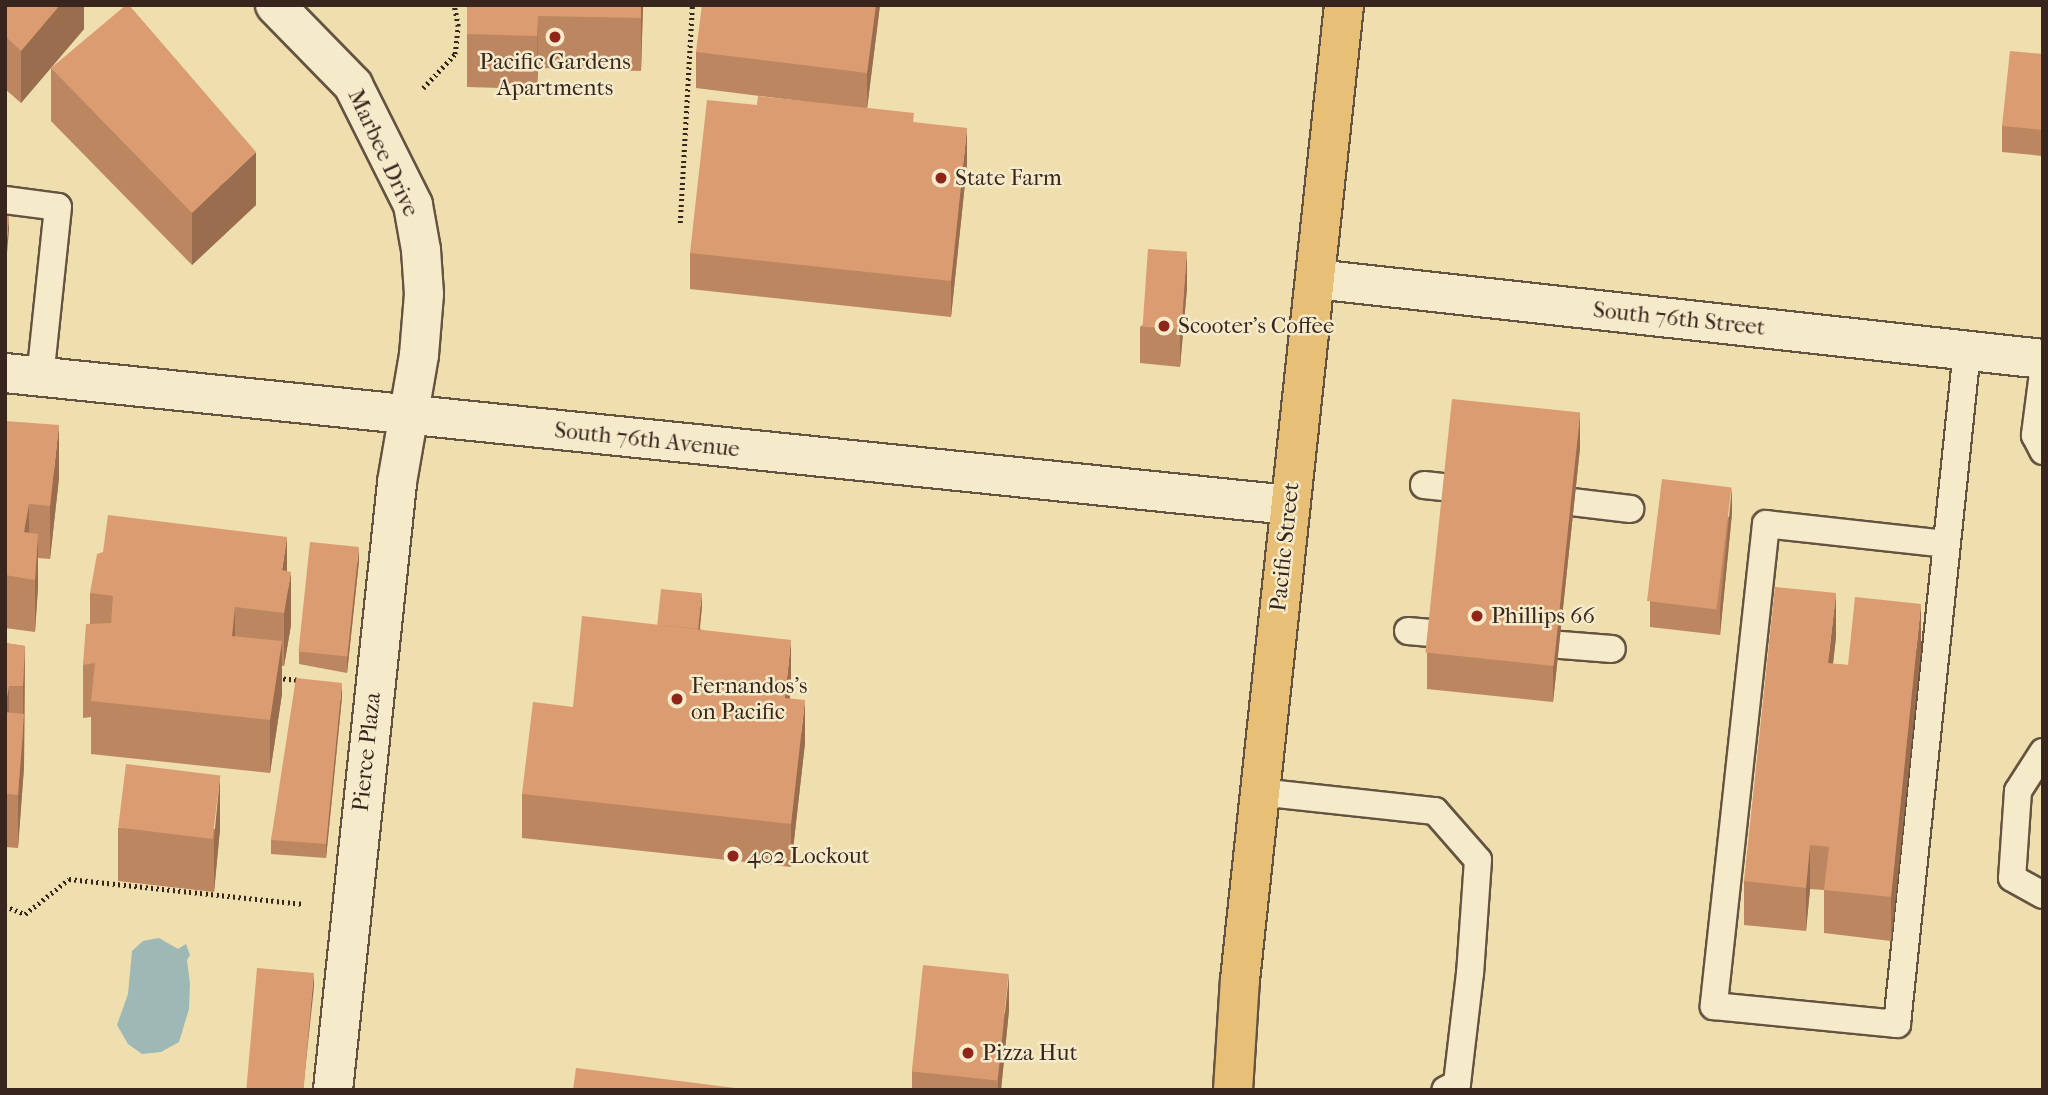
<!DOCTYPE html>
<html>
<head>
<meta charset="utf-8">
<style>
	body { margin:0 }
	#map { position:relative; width:2048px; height:1095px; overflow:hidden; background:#efdeae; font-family:"IM FELL French Canon",serif }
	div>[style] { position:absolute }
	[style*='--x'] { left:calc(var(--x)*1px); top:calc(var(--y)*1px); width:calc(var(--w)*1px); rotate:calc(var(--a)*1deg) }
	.water>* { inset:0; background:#9eb9b5 }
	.path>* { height:4.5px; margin-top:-2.25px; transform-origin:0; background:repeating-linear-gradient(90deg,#37251e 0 2px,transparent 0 5.5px) }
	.roads { filter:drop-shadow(2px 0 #655342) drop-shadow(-2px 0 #655342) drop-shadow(0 2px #655342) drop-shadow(0 -2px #655342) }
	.service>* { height:26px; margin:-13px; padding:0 13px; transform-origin:13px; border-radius:13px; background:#f5eaca }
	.minor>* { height:38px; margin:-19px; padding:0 19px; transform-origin:19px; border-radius:19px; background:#f5eaca }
	.primary>* { height:38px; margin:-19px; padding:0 19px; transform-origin:19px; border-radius:19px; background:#e8bf77 }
	.wall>* { inset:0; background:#bb8660 }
	.shaded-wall>* { inset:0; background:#996d4e }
	.building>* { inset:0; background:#da9c70; transform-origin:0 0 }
	.dots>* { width:19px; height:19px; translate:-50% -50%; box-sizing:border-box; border:4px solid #f5eaca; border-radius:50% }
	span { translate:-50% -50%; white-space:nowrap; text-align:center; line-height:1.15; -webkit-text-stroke:5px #f5eaca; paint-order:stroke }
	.poi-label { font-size:23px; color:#37251e }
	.left { translate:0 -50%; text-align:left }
	.street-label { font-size:23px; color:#37251e }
	.frame { position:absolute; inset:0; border:7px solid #37251e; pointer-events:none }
</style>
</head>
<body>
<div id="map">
	<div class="water">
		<i style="clip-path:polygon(159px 938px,178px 949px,186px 944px,190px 955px,187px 960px,190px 984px,189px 1009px,179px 1042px,161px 1052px,142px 1054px,128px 1044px,117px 1025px,128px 994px,132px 951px,143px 941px)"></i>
	</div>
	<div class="path">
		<i style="--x:423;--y:88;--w:47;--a:-46.7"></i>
		<i style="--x:455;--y:54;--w:28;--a:-84"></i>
		<i style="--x:458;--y:26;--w:21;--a:-101"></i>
		<i style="--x:680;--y:223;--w:218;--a:-86.8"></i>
		<i style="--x:278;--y:678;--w:22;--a:5"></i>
		<i style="--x:5;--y:906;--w:22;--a:22"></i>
		<i style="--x:25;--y:914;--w:56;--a:-38.5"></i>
		<i style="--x:69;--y:879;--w:236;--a:6.1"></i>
	</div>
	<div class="roads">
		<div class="service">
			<i style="--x:5;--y:200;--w:53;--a:7.5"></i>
			<i style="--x:58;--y:207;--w:171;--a:96"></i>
			<i style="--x:2043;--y:373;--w:63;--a:97.4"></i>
			<i style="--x:2035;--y:435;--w:18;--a:63"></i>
			<i style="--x:1424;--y:485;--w:55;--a:6.2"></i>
			<i style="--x:1538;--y:498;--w:93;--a:6.8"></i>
			<i style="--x:1946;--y:544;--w:181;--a:-173.7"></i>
			<i style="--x:1766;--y:524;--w:485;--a:96.2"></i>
			<i style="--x:1714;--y:1006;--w:184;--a:5.6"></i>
			<i style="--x:1897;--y:1024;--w:678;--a:-84.07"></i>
			<i style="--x:1408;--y:631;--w:56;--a:5.1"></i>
			<i style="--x:1523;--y:642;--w:89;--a:4.5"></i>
			<i style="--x:2043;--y:752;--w:46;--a:122.7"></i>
			<i style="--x:2018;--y:791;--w:87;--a:93.9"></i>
			<i style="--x:2012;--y:878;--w:35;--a:29"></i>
			<i style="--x:1259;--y:792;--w:177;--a:6.2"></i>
			<i style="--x:1435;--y:811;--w:65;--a:48.7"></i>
			<i style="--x:1478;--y:860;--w:113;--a:94"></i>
			<i style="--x:1470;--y:973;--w:112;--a:96.7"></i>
			<i style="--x:1457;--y:1084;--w:13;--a:153"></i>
		</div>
		<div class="minor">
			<i style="--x:275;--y:5;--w:112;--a:45.7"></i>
			<i style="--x:353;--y:85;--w:134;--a:63.4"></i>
			<i style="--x:413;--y:205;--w:46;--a:79.9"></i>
			<i style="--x:421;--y:250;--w:44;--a:86.1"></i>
			<i style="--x:424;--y:294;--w:61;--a:94.7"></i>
			<i style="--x:419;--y:355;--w:130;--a:99.8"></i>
			<i style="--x:397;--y:483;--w:610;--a:96.02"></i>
			<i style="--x:1315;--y:279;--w:732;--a:6.27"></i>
			<i style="--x:5;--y:373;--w:1292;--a:5.87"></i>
		</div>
		<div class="primary">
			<i style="--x:1233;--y:1090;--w:110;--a:-86.4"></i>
			<i style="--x:1240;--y:980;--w:981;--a:-83.91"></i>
		</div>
	</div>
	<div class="wall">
		<i style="clip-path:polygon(5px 5px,84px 5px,84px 29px,21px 103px,5px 89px)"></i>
		<i style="clip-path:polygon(467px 5px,643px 5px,641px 71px,538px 68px,537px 89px,467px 87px)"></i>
		<i style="clip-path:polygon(880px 5px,867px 108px,914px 122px,967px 164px,951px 317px,690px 289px,690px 253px,757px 105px,801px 101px,696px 88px,696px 52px)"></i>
		<i style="clip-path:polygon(2043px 54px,2043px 156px,2002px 152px,2002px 126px)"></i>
		<i style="clip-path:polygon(51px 68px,256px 205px,192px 265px,51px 121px)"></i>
		<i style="clip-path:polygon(1187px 288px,1180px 367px,1140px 363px,1140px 327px)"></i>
		<i style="clip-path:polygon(5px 421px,59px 478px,50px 559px,38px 558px,38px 587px,35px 632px,5px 628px)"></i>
		<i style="clip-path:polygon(1580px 448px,1553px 702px,1427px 689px,1427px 653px)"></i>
		<i style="clip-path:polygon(1732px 513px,1720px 635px,1650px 627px,1650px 601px)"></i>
		<i style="clip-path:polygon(359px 561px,347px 673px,299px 664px,299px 651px)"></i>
		<i style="clip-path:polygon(287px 571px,291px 625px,284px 666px,282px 666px,282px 694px,270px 773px,91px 754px,91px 717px,83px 718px,83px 665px,90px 623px,90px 593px)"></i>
		<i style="clip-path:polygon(702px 606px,700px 629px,791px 683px,790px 698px,805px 743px,791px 867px,522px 838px,522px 794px,657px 625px)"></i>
		<i style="clip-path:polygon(1836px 637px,1833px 664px,1848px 665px,1921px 648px,1891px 941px,1824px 933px,1824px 890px,1810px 889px,1806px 931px,1744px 925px,1744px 881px)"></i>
		<i style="clip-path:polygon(5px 643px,25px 646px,24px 767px,18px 848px,5px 847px)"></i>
		<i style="clip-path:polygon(342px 697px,326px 858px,271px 854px,271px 840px)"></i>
		<i style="clip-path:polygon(118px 828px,220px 829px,214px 892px,118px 881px)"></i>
		<i style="clip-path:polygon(1009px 1010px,1001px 1090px,912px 1090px,912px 1071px)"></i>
	</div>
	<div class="shaded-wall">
		<i style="clip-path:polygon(60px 5px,84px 5px,84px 29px,21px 103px,21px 51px)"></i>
		<i style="clip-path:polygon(641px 5px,643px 5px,641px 71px)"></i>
		<i style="clip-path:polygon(876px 5px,880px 5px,867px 109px,867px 73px)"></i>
		<i style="clip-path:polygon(538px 16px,538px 68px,537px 89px)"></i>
		<i style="clip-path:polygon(967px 128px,967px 164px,951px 317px,951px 281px)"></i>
		<i style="clip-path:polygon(256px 152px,256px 205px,192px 265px,192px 213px)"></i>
		<i style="clip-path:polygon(9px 216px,9px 230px,5px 276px,5px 262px)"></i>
		<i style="clip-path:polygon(1187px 252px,1187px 288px,1180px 367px,1180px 331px)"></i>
		<i style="clip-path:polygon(1580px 412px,1580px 448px,1553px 702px,1553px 666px)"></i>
		<i style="clip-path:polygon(59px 425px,59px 478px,50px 559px,50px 506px)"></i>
		<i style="clip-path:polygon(1732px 487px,1732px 513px,1720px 635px,1720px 609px)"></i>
		<i style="clip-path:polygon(29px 504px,29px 557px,24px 532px)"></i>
		<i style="clip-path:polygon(38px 534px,38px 587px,35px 632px,35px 580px)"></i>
		<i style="clip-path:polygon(287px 537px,287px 590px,282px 570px)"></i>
		<i style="clip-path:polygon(359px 547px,359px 561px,347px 673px,347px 659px)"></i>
		<i style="clip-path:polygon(291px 572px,291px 625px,284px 666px,284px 613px)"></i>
		<i style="clip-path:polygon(702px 593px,702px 606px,695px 672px,695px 659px)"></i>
		<i style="clip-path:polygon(1836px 593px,1836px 637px,1828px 707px,1828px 663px)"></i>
		<i style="clip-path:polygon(1921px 604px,1921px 648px,1891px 941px,1891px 897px)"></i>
		<i style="clip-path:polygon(235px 607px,235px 660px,232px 636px)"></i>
		<i style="clip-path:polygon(791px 640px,791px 683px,785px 741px,785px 698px)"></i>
		<i style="clip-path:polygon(282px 641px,282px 694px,270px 773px,270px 720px)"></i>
		<i style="clip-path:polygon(25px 646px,24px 767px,18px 848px,18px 795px,23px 735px,23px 686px)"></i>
		<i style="clip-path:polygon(342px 683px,342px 697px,326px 858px,326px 844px)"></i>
		<i style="clip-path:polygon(9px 686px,9px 739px,5px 709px)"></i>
		<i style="clip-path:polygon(805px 700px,805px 743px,791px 867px,791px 824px)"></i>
		<i style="clip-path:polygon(220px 776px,220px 829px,214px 892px,214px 839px)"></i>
		<i style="clip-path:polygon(1810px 845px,1810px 889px,1806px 931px,1806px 888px)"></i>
		<i style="clip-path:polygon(6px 910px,6px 963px,5px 969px,5px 917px)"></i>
		<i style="clip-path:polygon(314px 973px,314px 987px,303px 1090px,302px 1090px)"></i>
		<i style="clip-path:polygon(1009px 974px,1009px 1010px,1001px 1090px,998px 1090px,998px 1080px)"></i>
	</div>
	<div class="building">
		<i style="clip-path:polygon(5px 5px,60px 5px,21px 51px,5px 36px)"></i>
		<i style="clip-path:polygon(126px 5px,129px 5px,256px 152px,192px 213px,51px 68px)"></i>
		<i style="clip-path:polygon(467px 5px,641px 5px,641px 18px,538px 16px,537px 36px,467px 34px)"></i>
		<i style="clip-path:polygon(702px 5px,876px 5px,867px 73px,696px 52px)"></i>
		<i style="clip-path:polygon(2010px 51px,2043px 54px,2043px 130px,2002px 126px)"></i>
		<i style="clip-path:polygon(758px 96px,914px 113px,913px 122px,967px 128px,951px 281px,690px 253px,707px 100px,757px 105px)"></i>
		<i style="clip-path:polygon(5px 216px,9px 216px,5px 262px)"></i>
		<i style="left:1148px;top:249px;width:39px;height:78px;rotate:4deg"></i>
		<i style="left:1452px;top:399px;width:129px;height:255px;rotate:6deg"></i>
		<i style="clip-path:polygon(5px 421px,59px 425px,50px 506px,29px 504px,24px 532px,38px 534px,35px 580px,5px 575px)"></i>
		<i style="left:1662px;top:479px;width:70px;height:123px;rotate:7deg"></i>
		<i style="clip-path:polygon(108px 515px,287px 537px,282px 570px,291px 572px,284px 613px,235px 607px,232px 636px,282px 641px,270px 720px,91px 701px,95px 663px,83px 665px,86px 624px,111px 623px,113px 596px,90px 593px,97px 554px,103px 552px)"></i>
		<i style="left:310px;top:542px;width:49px;height:110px;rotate:6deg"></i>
		<i style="clip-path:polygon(1775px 587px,1836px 593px,1828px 663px,1848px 665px,1855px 597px,1921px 604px,1891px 897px,1824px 890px,1829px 847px,1810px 845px,1806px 888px,1744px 881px)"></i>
		<i style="left:661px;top:589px;width:41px;height:36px;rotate:6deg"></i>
		<i style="clip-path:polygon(582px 616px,791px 640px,785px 698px,805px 700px,791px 824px,522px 794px,533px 702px,573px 707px)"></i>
		<i style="clip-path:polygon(5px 643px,25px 646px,23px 686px,9px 686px,5px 709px)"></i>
		<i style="clip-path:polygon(296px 678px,342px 683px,326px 844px,271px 840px)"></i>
		<i style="clip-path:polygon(5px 712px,24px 714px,18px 795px,5px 794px)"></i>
		<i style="left:126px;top:764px;width:95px;height:64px;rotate:7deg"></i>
		<i style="left:923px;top:965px;width:86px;height:107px;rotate:6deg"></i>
		<i style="left:257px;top:968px;width:57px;height:123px;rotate:5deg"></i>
		<i style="clip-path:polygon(576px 1068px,751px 1090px,573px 1090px)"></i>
	</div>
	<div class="dots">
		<i style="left:555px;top:37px;background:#8f2418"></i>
		<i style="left:941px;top:178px;background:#8f2418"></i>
		<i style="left:1164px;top:326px;background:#8f2418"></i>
		<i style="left:1477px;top:616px;background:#8f2418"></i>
		<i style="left:677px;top:699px;background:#8f2418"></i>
		<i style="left:733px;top:856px;background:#8f2418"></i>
		<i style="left:968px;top:1053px;background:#8f2418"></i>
	</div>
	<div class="poi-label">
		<span style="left:555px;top:75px">Pacific Gardens<br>Apartments</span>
		<span class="left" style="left:955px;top:178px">State Farm</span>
		<span class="left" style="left:1178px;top:326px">Scooter's Coffee</span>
		<span class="left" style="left:1491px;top:616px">Phillips 66</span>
		<span class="left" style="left:691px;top:699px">Fernandos's<br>on Pacific</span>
		<span class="left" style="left:747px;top:856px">402 Lockout</span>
		<span class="left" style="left:982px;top:1053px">Pizza Hut</span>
	</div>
	<div class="street-label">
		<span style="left:383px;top:153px;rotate:65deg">Marbee Drive</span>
		<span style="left:1679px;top:319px;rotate:6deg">South 76th Street</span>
		<span style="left:647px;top:440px;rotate:6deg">South 76th Avenue</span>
		<span style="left:1285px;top:547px;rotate:-84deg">Pacific Street</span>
		<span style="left:367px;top:752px;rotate:-84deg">Pierce Plaza</span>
	</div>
	<div class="frame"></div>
</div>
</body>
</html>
